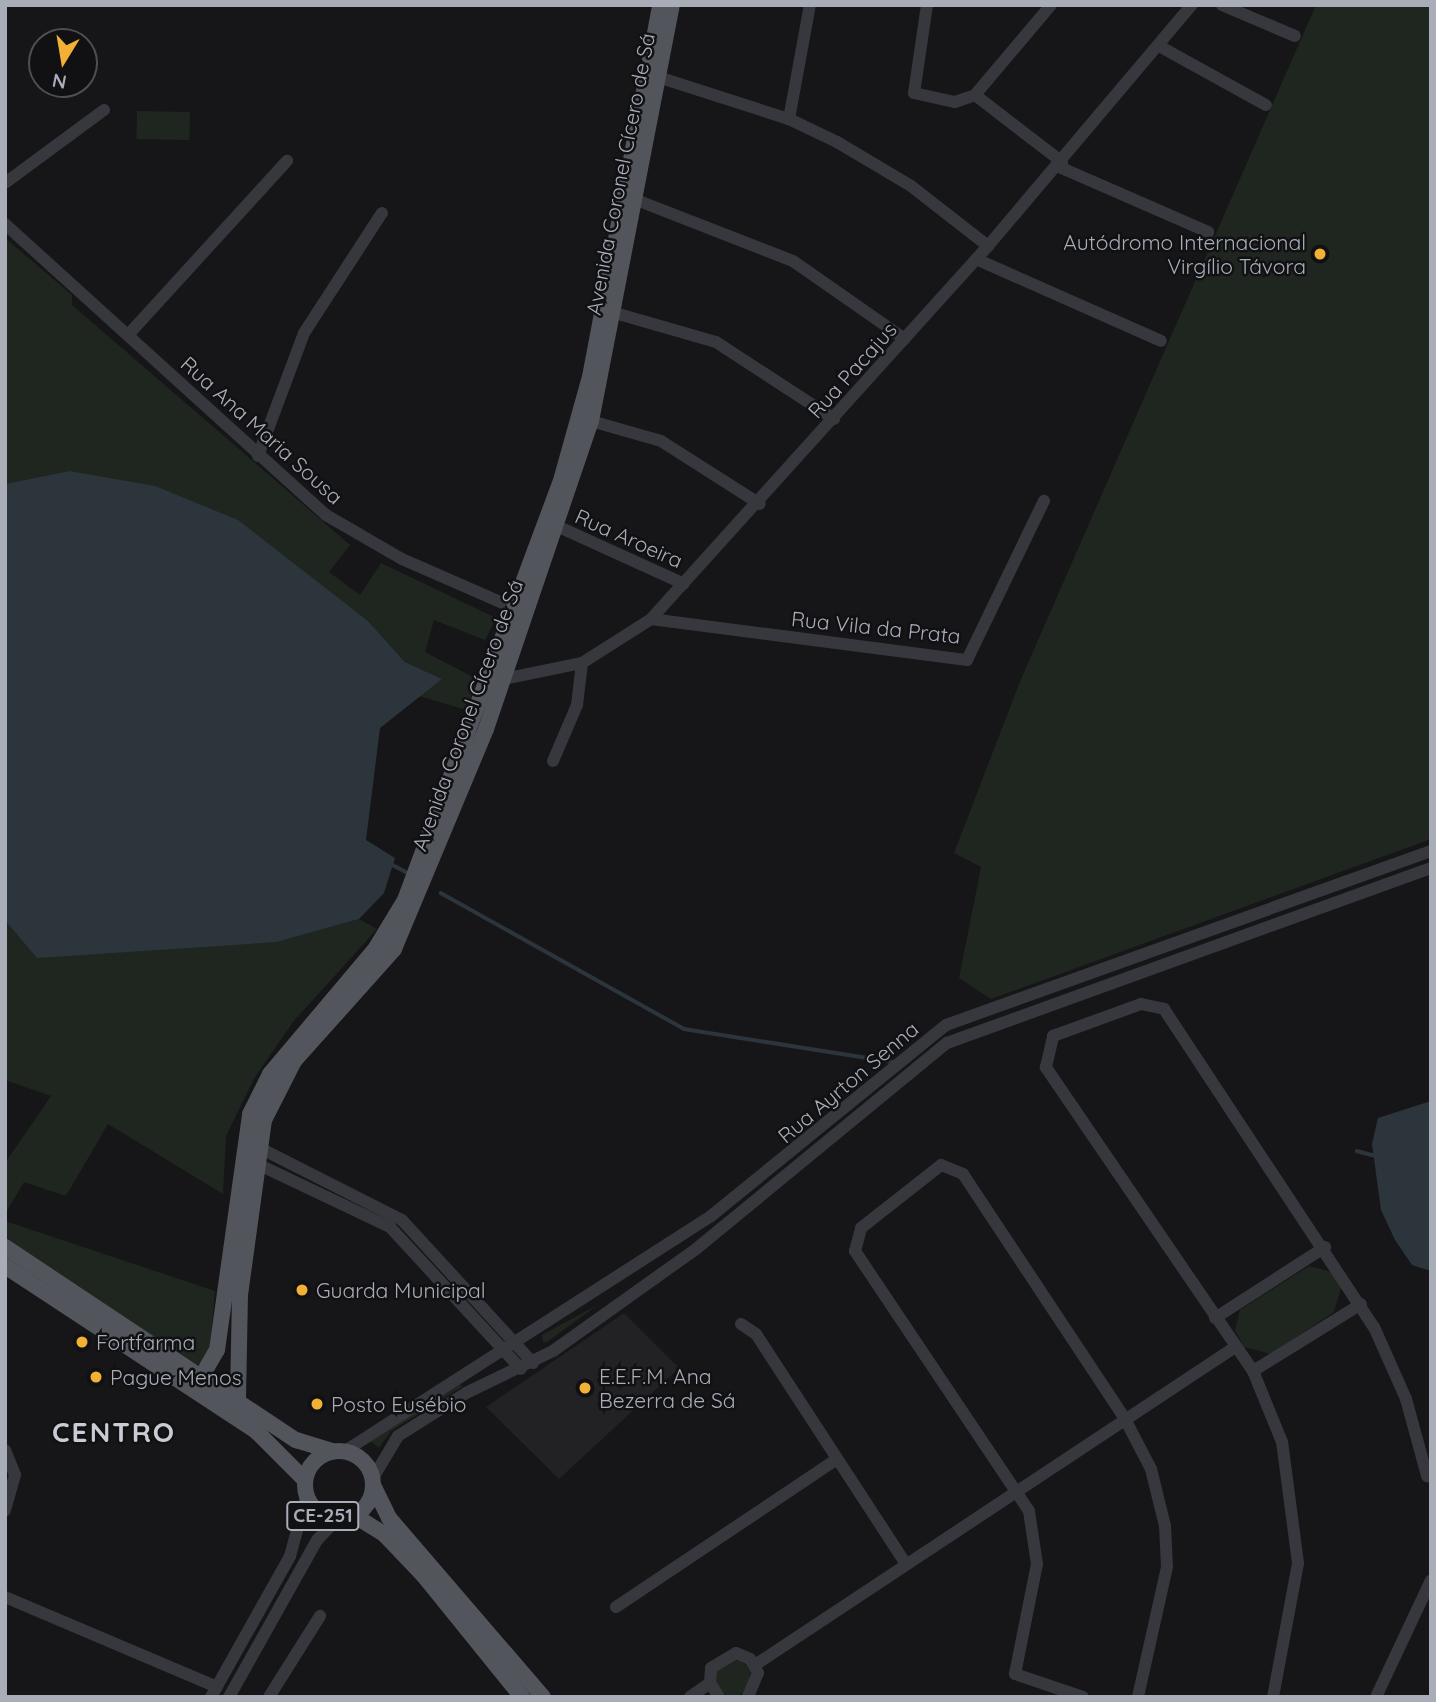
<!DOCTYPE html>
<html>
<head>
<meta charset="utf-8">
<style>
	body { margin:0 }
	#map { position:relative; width:1436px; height:1702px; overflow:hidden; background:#161618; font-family:Quicksand,sans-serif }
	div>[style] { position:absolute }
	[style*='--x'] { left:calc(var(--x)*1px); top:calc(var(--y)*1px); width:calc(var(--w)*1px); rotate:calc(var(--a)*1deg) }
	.built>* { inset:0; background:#222225 }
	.green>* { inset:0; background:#1e261f; transform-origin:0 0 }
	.round { border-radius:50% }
	.water>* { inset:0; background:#2c353c }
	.stream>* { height:3.5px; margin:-1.75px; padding:0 1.75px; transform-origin:1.75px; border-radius:1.75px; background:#2c353c }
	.minor>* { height:12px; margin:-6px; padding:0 6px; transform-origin:6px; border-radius:6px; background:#37383d }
	.major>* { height:16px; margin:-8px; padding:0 8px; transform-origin:8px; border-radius:8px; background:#53555c }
	.major>.ring { margin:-8px; padding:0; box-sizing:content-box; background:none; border:16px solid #53555c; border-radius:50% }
	.dots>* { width:19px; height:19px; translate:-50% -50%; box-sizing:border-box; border:4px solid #111113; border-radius:50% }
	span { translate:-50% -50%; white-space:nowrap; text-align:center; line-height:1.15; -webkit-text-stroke:5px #111113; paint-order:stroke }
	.shield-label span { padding:2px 5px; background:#111113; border:2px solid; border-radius:5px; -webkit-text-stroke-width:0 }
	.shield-label { font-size:19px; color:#a8adb8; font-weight:700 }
	.street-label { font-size:21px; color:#a8adb8 }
	.poi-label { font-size:21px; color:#a8adb8 }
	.right { translate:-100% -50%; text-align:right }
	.left { translate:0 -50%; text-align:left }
	.district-label { font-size:28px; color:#c9ccd4; font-weight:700; letter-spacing:2px }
	.frame { position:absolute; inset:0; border:7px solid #a8adb8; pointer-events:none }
	.north { position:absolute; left:28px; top:28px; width:70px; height:70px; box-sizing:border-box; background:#111113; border:2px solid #4d4f55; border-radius:50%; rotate:191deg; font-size:19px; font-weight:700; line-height:28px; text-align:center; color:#a8adb8 }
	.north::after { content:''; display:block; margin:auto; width:24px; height:32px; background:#f2b134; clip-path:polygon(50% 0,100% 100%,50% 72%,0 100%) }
</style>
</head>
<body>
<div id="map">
	<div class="built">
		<i style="clip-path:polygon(624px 1313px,679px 1368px,559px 1479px,486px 1407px)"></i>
	</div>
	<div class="green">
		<i style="clip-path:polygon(1316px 5px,1431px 5px,1431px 839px,991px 999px,959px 978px,981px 867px,954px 853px,1021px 679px)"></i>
		<i style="left:137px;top:111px;width:53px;height:28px;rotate:1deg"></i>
		<i style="clip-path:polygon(5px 238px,72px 295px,72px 305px,350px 545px,329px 572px,360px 595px,381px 563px,496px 618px,485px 640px,434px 620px,425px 652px,477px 679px,467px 710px,419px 696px,442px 679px,405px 662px,368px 621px,304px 576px,69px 471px,5px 484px)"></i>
		<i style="clip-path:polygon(359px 919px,377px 929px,293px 1022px,255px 1077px,226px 1136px,223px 1194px,108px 1124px,66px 1196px,24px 1182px,5px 1214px,5px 1163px,51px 1096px,5px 1080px,5px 920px,175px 946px,277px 942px)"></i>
		<i style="clip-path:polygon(5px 1221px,215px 1291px,209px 1359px,197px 1365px,5px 1240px)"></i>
		<i style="clip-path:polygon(1309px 1266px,1332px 1272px,1341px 1288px,1334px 1312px,1271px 1354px,1244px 1347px,1235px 1330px,1240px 1310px)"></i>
		<i style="clip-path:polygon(599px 1304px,547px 1342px,543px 1342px,542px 1335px)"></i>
		<i style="clip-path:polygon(460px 1381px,462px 1387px,391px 1431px,379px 1448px,367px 1438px)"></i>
		<i class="round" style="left:715px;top:1660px;width:36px;height:36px"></i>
	</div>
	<div class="water">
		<i style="clip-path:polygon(69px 471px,155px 486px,238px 520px,368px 621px,405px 662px,442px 679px,380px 728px,366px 840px,395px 858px,384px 893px,359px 919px,277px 942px,37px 958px,5px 920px,5px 484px)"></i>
		<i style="clip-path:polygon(1431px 1101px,1431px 1271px,1412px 1265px,1395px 1240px,1381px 1210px,1372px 1144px,1378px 1118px)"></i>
	</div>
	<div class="stream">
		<i style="--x:391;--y:864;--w:19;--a:28"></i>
		<i style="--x:441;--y:893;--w:278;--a:29.2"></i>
		<i style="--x:684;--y:1029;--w:211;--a:9"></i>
		<i style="--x:1357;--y:1151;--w:20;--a:15"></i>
	</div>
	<div class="minor">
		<i style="--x:927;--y:5;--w:89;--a:98.4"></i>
		<i style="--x:914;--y:93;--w:42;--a:12.4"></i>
		<i style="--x:955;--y:102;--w:21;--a:-19"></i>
		<i style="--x:1051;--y:5;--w:118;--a:130.2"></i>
		<i style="--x:975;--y:95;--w:110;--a:37.6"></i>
		<i style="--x:1222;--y:5;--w:79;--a:23"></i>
		<i style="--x:1159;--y:46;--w:122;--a:28.9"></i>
		<i style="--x:661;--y:78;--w:134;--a:17.8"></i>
		<i style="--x:789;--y:119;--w:53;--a:25.6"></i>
		<i style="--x:837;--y:142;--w:86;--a:30.7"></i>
		<i style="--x:911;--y:186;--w:98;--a:37.9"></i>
		<i style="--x:789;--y:119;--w:116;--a:-79.6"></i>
		<i style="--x:1057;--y:166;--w:165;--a:23.6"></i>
		<i style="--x:5;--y:183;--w:123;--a:-36.4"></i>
		<i style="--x:639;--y:201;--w:165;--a:21.3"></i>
		<i style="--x:793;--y:261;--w:136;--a:34.9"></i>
		<i style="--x:5;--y:224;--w:433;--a:42.2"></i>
		<i style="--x:326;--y:515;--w:88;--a:30.1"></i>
		<i style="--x:402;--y:559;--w:130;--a:23.6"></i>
		<i style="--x:976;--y:259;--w:202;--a:23.9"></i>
		<i style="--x:615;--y:313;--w:105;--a:16"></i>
		<i style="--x:716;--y:342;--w:141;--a:33.1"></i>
		<i style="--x:128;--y:335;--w:236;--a:-47.6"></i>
		<i style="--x:591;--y:421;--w:73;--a:15.9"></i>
		<i style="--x:661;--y:441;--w:117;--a:32.5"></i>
		<i style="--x:258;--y:456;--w:131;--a:-69.5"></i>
		<i style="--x:304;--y:333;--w:143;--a:-57"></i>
		<i style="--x:559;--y:527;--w:137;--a:24.5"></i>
		<i style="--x:651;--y:619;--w:319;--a:7.4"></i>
		<i style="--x:967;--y:660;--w:177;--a:-64.2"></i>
		<i style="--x:494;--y:681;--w:90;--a:-11.6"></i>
		<i style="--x:582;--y:663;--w:82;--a:-32.5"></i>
		<i style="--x:651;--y:619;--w:503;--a:-47.9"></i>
		<i style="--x:988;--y:246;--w:316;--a:-49.8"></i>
		<i style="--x:553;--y:761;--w:61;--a:-66.8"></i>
		<i style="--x:577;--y:705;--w:42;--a:-83.2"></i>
		<i style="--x:254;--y:1145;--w:166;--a:26.9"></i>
		<i style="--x:402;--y:1220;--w:194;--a:47.5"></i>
		<i style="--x:251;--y:1161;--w:154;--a:25.4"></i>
		<i style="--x:390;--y:1227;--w:193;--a:47.3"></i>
		<i style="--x:1215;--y:1318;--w:131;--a:-32.8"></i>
		<i style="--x:741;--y:1324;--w:18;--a:34"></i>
		<i style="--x:756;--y:1334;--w:273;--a:56.9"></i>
		<i style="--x:1253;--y:1371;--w:127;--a:-31.8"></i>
		<i style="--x:5;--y:1450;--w:27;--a:68"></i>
		<i style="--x:15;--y:1475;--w:37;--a:106"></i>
		<i style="--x:345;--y:1451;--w:435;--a:-32.7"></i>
		<i style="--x:711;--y:1216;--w:303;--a:-39.1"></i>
		<i style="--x:946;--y:1025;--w:515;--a:-19.74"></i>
		<i style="--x:373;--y:1478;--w:49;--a:-59.2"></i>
		<i style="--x:398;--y:1436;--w:80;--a:-32.3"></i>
		<i style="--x:466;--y:1393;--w:97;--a:-25.8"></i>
		<i style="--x:553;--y:1351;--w:176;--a:-35.5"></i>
		<i style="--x:696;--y:1249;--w:325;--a:-39.4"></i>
		<i style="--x:947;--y:1043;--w:515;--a:-19.88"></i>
		<i style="--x:5;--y:1597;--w:230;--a:23"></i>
		<i style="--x:616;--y:1607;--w:266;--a:-33.8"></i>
		<i style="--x:755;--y:1665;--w:576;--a:-33.52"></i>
		<i style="--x:211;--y:1697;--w:162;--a:-60.7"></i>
		<i style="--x:290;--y:1556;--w:60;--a:-74.6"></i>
		<i style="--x:229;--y:1697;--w:180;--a:-60.7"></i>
		<i style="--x:317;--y:1540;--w:28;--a:-46"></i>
		<i style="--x:269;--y:1697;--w:96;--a:-57.8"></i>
		<i style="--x:690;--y:1697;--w:24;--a:-35"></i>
		<i style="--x:719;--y:1697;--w:17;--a:-123"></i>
		<i style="--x:710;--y:1683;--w:15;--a:-86"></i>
		<i style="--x:711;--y:1668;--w:29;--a:-31"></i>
		<i style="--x:736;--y:1653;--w:15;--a:23"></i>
		<i style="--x:750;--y:1659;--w:16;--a:60"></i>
		<i style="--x:758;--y:1673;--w:26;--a:113"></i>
		<i style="--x:1083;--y:1697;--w:72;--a:-161.3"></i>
		<i style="--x:1015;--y:1674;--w:112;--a:-78.7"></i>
		<i style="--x:1037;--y:1564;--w:54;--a:-98.6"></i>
		<i style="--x:1029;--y:1511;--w:313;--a:-123.8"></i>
		<i style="--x:855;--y:1251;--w:24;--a:-75"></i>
		<i style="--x:861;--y:1228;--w:102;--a:-38.2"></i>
		<i style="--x:941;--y:1165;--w:24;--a:22"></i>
		<i style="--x:963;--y:1174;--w:294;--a:56.5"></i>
		<i style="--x:1125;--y:1419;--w:56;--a:62.5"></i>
		<i style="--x:1151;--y:1469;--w:59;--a:76.2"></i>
		<i style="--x:1165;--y:1526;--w:41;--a:87.2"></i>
		<i style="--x:1167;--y:1567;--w:133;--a:102.6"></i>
		<i style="--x:1273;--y:1697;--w:136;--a:-79.4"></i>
		<i style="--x:1298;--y:1563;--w:122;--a:-97.5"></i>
		<i style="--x:1282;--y:1442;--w:77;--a:-112.2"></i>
		<i style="--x:1253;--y:1371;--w:368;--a:-124.3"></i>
		<i style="--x:1046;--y:1067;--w:32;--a:-77"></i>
		<i style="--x:1053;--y:1036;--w:94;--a:-20"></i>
		<i style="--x:1141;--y:1004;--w:24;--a:12"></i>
		<i style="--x:1164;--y:1009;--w:381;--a:56.6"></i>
		<i style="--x:1374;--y:1327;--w:79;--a:66"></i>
		<i style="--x:1406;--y:1399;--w:80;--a:74.7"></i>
		<i style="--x:1376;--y:1697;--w:129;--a:-64.8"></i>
	</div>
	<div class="major">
		<i style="--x:5;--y:1247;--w:349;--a:33.6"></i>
		<i style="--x:296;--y:1440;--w:39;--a:17"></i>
		<i style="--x:5;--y:1266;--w:300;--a:33.3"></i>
		<i style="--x:256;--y:1431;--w:68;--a:45"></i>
		<i style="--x:203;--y:1374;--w:28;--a:-60"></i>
		<i style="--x:217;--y:1350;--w:238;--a:-82"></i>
		<i style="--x:250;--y:1114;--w:45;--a:-63.4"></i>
		<i style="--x:270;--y:1074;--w:165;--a:-49.9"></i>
		<i style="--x:376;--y:948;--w:56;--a:-58.9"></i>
		<i style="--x:405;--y:900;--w:451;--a:-69.6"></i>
		<i style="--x:562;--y:477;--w:104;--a:-74.4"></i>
		<i style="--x:590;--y:377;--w:379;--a:-79.3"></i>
		<i style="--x:238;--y:1398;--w:103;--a:-88.9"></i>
		<i style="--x:240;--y:1295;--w:177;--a:-82.2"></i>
		<i style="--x:264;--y:1120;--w:66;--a:-63"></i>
		<i style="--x:294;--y:1061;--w:150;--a:-48.2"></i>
		<i style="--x:394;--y:949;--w:238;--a:-67.3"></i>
		<i style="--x:486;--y:729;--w:325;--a:-71.2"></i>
		<i style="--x:591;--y:421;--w:424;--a:-79"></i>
		<i class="ring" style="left:305px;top:1451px;width:52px;height:52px"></i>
		<i style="--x:373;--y:1485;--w:37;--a:64"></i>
		<i style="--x:389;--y:1518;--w:236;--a:49.3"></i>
		<i style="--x:355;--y:1516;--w:36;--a:32"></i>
		<i style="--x:385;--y:1535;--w:57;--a:46.4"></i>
		<i style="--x:424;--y:1576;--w:156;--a:51"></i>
	</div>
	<div class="dots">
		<i style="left:1320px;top:254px;background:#f2b134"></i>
		<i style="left:302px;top:1290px;background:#f2b134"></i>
		<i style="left:82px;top:1342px;background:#f2b134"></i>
		<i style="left:96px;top:1377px;background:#f2b134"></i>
		<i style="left:585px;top:1388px;background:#f2b134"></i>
		<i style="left:317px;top:1404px;background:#f2b134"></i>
	</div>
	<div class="shield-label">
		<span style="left:323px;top:1516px">CE-251</span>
	</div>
	<div class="street-label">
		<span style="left:620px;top:174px;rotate:-79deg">Avenida Coronel Cícero de Sá</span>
		<span style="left:852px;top:370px;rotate:-48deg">Rua Pacajus</span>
		<span style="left:262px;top:430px;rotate:42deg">Rua Ana Maria Sousa</span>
		<span style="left:629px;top:538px;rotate:24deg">Rua Aroeira</span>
		<span style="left:876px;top:627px;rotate:6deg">Rua Vila da Prata</span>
		<span style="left:467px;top:715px;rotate:-70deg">Avenida Coronel Cícero de Sá</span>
		<span style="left:848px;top:1082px;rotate:-40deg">Rua Ayrton Senna</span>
	</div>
	<div class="poi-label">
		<span class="right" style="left:1306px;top:254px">Autódromo Internacional<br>Virgílio Távora</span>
		<span class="left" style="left:316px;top:1290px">Guarda Municipal</span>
		<span class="left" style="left:96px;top:1342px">Fortfarma</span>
		<span class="left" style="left:599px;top:1388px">E.E.F.M. Ana<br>Bezerra de Sá</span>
		<span class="left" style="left:110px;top:1377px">Pague Menos</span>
		<span class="left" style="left:331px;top:1404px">Posto Eusébio</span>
	</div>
	<div class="district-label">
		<span style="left:114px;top:1432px">CENTRO</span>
	</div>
	<div class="frame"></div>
	<div class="north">N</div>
</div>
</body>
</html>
